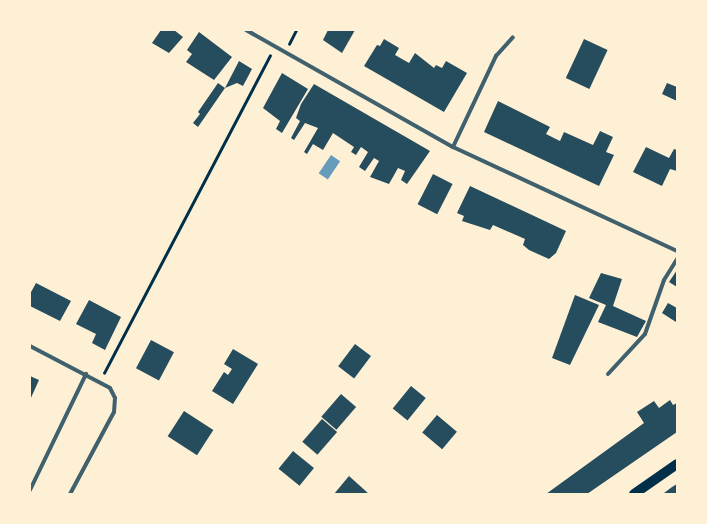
<!DOCTYPE html>
<html>
<head>
<meta charset="utf-8">
<style>
	body { margin:0 }
	#map { position:relative; width:707px; height:524px; overflow:hidden; background:#fdf0d5; font-family:Jost,sans-serif }
	div>[style] { position:absolute }
	[style*='--x'] { left:calc(var(--x)*1px); top:calc(var(--y)*1px); width:calc(var(--w)*1px); rotate:calc(var(--a)*1deg) }
	.water>* { inset:0; background:#669bbc; transform-origin:0 0 }
	.building>* { inset:0; background:#264d5e; transform-origin:0 0 }
	.path>* { height:2.5px; margin:-1.25px; padding:0 1.25px; transform-origin:1.25px; border-radius:1.25px; background:#003049 }
	.minor>* { height:4px; margin:-2px; padding:0 2px; transform-origin:2px; border-radius:2px; background:#3f606c }
	.primary>* { height:10px; margin:-5px; padding:0 5px; transform-origin:5px; border-radius:5px; background:#003049 }
	span { translate:-50% -50%; white-space:nowrap; text-align:center; line-height:1.15; -webkit-text-stroke:3px #fdf0d5; paint-order:stroke }
	.frame { position:absolute; inset:0; border:31px solid #fdf0d5; pointer-events:none }
</style>
</head>
<body>
<div id="map">
	<div class="water">
		<i style="left:331px;top:155px;width:11px;height:22px;rotate:34deg"></i>
	</div>
	<div class="building">
		<i style="clip-path:polygon(161px 30px,174px 30px,183px 37px,169px 53px,152px 43px)"></i>
		<i style="clip-path:polygon(328px 30px,355px 30px,342px 53px,323px 40px)"></i>
		<i style="clip-path:polygon(199px 32px,232px 57px,214px 80px,186px 62px,192px 54px,187px 50px)"></i>
		<i style="clip-path:polygon(384px 39px,399px 48px,395px 55px,409px 63px,415px 53px,434px 68px,436px 65px,442px 68px,446px 61px,467px 73px,444px 112px,364px 66px,377px 45px,380px 46px)"></i>
		<i style="left:584px;top:39px;width:26px;height:43px;rotate:25deg"></i>
		<i style="clip-path:polygon(239px 61px,252px 69px,243px 86px,237px 83px,225px 88px,198px 127px,193px 123px,200px 114px,198px 112px,218px 83px,225px 88px)"></i>
		<i style="clip-path:polygon(282px 73px,308px 89px,282px 133px,276px 129px,280px 121px,263px 108px)"></i>
		<i style="clip-path:polygon(667px 83px,677px 87px,677px 101px,662px 94px)"></i>
		<i style="clip-path:polygon(314px 84px,430px 151px,407px 184px,401px 180px,405px 171px,398px 168px,389px 184px,370px 177px,379px 161px,374px 158px,365px 171px,359px 167px,368px 152px,361px 147px,356px 155px,351px 152px,354px 147px,333px 133px,323px 150px,313px 144px,307px 154px,304px 152px,318px 128px,305px 123px,294px 140px,291px 138px,300px 121px,296px 118px,301px 104px)"></i>
		<i style="clip-path:polygon(498px 101px,550px 127px,546px 134px,560px 141px,564px 132px,593px 145px,600px 131px,613px 137px,606px 152px,614px 155px,599px 186px,484px 132px)"></i>
		<i style="clip-path:polygon(646px 147px,669px 158px,674px 149px,677px 150px,677px 171px,670px 169px,662px 186px,633px 172px)"></i>
		<i style="left:433px;top:174px;width:22px;height:34px;rotate:27deg"></i>
		<i style="clip-path:polygon(470px 186px,566px 231px,556px 253px,549px 259px,529px 250px,523px 245px,525px 239px,493px 225px,490px 230px,462px 221px,464px 216px,457px 213px)"></i>
		<i style="clip-path:polygon(677px 270px,677px 287px,669px 282px)"></i>
		<i style="clip-path:polygon(601px 273px,622px 279px,613px 306px,646px 321px,637px 337px,598px 322px,606px 305px,589px 298px)"></i>
		<i style="clip-path:polygon(36px 283px,71px 301px,60px 321px,30px 306px,30px 294px)"></i>
		<i style="clip-path:polygon(575px 295px,599px 305px,570px 365px,552px 358px)"></i>
		<i style="clip-path:polygon(89px 300px,121px 317px,105px 350px,92px 343px,96px 334px,76px 324px)"></i>
		<i style="clip-path:polygon(668px 303px,677px 308px,676px 322px,662px 313px)"></i>
		<i style="left:151px;top:340px;width:26px;height:32px;rotate:28deg"></i>
		<i style="left:355px;top:344px;width:20px;height:28px;rotate:37deg"></i>
		<i style="clip-path:polygon(233px 349px,258px 364px,233px 404px,212px 391px,224px 372px,228px 375px,232px 369px,224px 364px)"></i>
		<i style="clip-path:polygon(30px 376px,39px 380px,30px 400px)"></i>
		<i style="left:411px;top:386px;width:19px;height:29px;rotate:39deg"></i>
		<i style="left:341px;top:394px;width:20px;height:30px;rotate:41deg"></i>
		<i style="clip-path:polygon(670px 400px,673px 405px,677px 403px,677px 432px,587px 494px,546px 494px,644px 423px,637px 412px,654px 401px,659px 408px)"></i>
		<i style="left:184px;top:411px;width:35px;height:30px;rotate:33deg"></i>
		<i style="left:437px;top:415px;width:26px;height:23px;rotate:40deg"></i>
		<i style="left:322px;top:419px;width:20px;height:30px;rotate:41deg"></i>
		<i style="left:293px;top:451px;width:27px;height:23px;rotate:39deg"></i>
		<i style="clip-path:polygon(349px 476px,369px 494px,334px 494px)"></i>
		<i style="clip-path:polygon(677px 484px,677px 494px,664px 493px,672px 487px)"></i>
	</div>
	<div class="path">
		<i style="--x:289;--y:44;--w:16;--a:-63"></i>
		<i style="--x:104;--y:373;--w:358;--a:-62.4"></i>
	</div>
	<div class="minor">
		<i style="--x:246;--y:30;--w:238;--a:29.5"></i>
		<i style="--x:453;--y:147;--w:247;--a:24.9"></i>
		<i style="--x:453;--y:147;--w:101;--a:-64.7"></i>
		<i style="--x:496;--y:56;--w:25;--a:-48"></i>
		<i style="--x:30;--y:346;--w:90;--a:27.7"></i>
		<i style="--x:110;--y:388;--w:11;--a:63"></i>
		<i style="--x:115;--y:398;--w:14;--a:94"></i>
		<i style="--x:114;--y:412;--w:93;--a:118.2"></i>
		<i style="--x:608;--y:374;--w:54;--a:-47.2"></i>
		<i style="--x:645;--y:334;--w:57;--a:-70.6"></i>
		<i style="--x:664;--y:280;--w:25;--a:-58"></i>
		<i style="--x:30;--y:490;--w:129;--a:-64.2"></i>
	</div>
	<div class="primary">
		<i style="--x:634;--y:494;--w:52;--a:-34.9"></i>
	</div>
	<div class="frame"></div>
</div>
</body>
</html>
